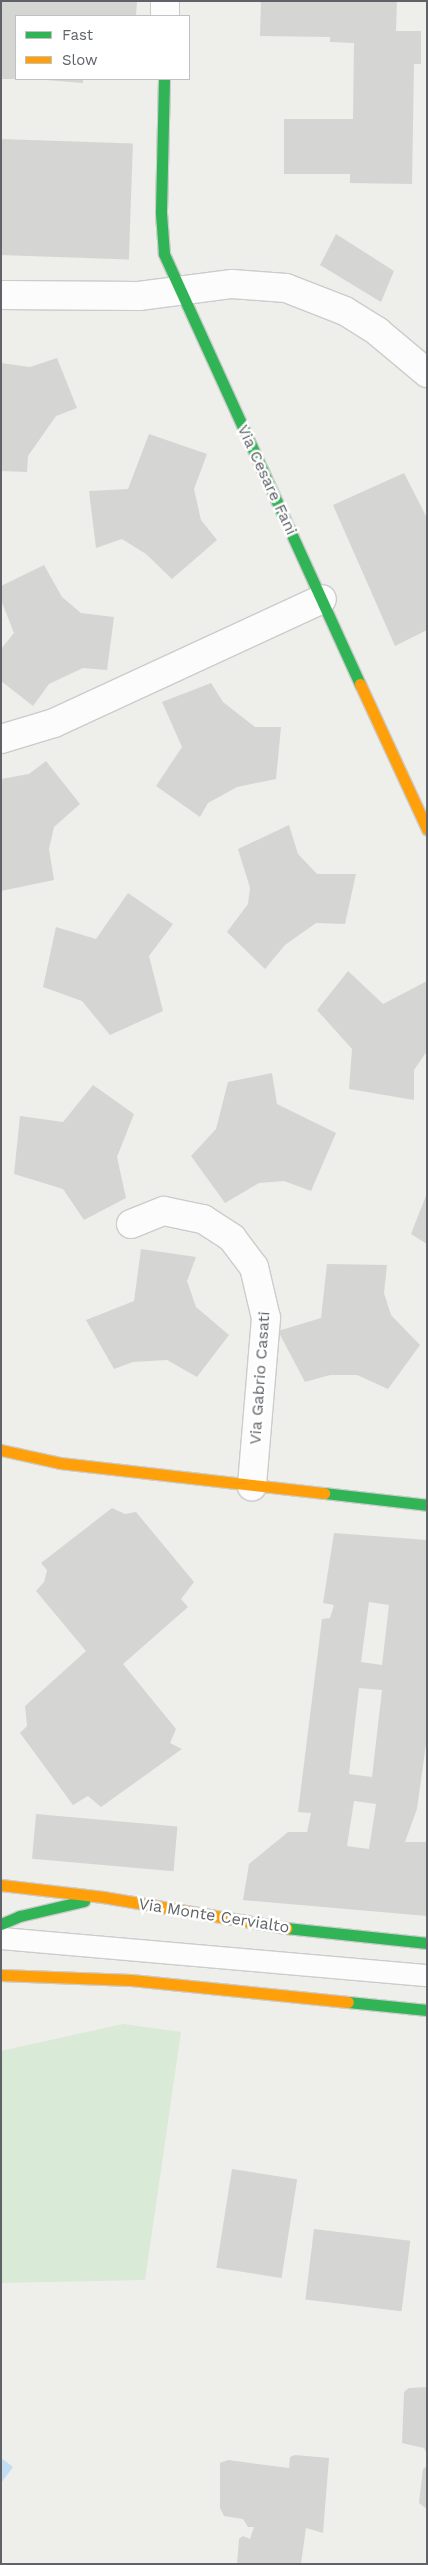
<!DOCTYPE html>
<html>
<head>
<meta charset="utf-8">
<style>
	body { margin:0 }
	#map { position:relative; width:428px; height:2565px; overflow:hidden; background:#eeeeea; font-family:"Work Sans",sans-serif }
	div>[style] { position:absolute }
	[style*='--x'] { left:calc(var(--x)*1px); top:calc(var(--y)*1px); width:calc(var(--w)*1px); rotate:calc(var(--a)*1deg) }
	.green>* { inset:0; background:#d9ead7 }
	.water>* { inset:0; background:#c2def5 }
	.building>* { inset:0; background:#d5d5d3; transform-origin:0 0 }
	.roads { filter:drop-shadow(1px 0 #cbcccc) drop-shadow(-1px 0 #cbcccc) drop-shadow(0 1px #cbcccc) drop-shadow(0 -1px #cbcccc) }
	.lane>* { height:21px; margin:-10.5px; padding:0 10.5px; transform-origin:10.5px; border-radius:10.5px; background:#fcfcfc }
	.street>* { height:28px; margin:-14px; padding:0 14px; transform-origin:14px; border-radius:14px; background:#fcfcfc }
	.fast>* { height:11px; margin:-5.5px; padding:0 5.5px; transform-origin:5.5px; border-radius:5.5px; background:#30b455 }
	.slow>* { height:11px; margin:-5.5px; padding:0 5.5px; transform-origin:5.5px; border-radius:5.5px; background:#ff9f0a }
	span { translate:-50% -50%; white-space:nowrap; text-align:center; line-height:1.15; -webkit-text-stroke:5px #fff; paint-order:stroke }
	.street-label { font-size:16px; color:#5f6367 }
	.frame { position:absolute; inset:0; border:2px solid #5f6367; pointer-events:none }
	.legend { position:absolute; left:15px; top:15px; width:175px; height:65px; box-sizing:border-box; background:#fff; border:1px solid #bfc1c2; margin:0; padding:6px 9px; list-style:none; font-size:15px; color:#5f6367 }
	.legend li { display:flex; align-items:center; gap:10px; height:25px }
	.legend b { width:25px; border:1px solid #bfc1c2 }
</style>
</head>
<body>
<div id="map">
	<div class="green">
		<i style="clip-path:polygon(123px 2024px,181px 2032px,145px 2280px,1px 2283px,1px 2051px)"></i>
	</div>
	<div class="water">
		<i style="clip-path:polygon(1px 2458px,13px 2467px,1px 2483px)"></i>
	</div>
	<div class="building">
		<i style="clip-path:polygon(1px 1px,137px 1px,136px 16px,16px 16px,16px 79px,1px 79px)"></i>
		<i style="clip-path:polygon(261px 1px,397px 1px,396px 31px,421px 31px,421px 64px,414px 64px,412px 184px,350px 183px,350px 174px,284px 174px,284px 119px,353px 119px,354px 43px,330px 42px,330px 37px,260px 36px)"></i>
		<i style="clip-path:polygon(33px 79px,83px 79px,83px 83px)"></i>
		<i style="left:1px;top:139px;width:132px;height:116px;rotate:2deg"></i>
		<i style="clip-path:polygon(336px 234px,394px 271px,381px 302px,320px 265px)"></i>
		<i style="clip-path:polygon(57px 358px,77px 408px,56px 416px,28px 456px,27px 472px,1px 471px,1px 363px,30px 367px)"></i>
		<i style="clip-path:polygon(149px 434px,207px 454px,194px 489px,201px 520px,217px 540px,172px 579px,146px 554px,122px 539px,96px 548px,89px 491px,128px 489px)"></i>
		<i style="clip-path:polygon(404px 473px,427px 518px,427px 630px,395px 646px,333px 505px)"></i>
		<i style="clip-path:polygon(44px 565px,62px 597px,81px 613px,114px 617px,107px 670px,83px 668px,49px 684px,33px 706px,1px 681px,1px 649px,14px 633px,1px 600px,1px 586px)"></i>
		<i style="clip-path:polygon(211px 683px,223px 702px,255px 727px,281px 727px,276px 779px,237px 787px,208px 803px,200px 817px,156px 786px,182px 747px,162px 702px)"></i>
		<i style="clip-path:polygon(46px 761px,80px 804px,54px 827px,49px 849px,54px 880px,1px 891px,1px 779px,29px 774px)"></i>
		<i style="clip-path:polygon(289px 825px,298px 854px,317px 874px,356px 874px,345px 924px,316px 923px,285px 945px,265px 969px,227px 932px,248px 904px,250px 888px,238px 849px)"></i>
		<i style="clip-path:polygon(128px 893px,173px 924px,149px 956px,163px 1011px,110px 1035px,82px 1001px,43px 987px,56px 927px,96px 939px)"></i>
		<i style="clip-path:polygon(348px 971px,383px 1004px,427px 981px,427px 1051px,414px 1070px,414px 1100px,349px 1089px,352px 1049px,317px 1010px)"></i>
		<i style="clip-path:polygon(272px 1073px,277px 1104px,336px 1133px,311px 1191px,284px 1181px,259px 1183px,225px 1203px,191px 1156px,216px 1129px,228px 1082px)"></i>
		<i style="clip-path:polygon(93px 1085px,134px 1114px,117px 1157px,126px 1198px,84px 1220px,63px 1189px,14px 1174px,20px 1116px,63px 1122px)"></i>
		<i style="clip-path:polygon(427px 1193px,427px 1244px,411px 1234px)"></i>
		<i style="clip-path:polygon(141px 1249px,196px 1257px,187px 1281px,196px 1307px,229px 1335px,197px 1377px,167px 1360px,133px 1362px,114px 1369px,86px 1320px,134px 1301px)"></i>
		<i style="clip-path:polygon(327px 1264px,387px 1265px,384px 1293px,391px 1315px,420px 1345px,388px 1389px,357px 1375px,330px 1375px,305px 1382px,278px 1331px,321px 1318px)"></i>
		<i style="clip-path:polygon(112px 1508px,125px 1514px,136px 1512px,194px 1582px,181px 1599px,188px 1607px,123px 1664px,176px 1729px,170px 1743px,182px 1749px,101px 1807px,88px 1796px,73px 1805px,20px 1733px,27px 1726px,25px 1706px,86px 1651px,36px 1591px,44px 1582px,47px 1570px,41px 1563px)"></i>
		<i style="clip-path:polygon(evenodd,334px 1533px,427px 1540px,427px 1737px,417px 1809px,405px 1842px,427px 1842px,427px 1916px,243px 1900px,249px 1864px,288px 1832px,307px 1832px,311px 1813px,298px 1812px,322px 1619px,330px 1618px,334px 1605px,323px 1603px,334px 1533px,369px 1602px,389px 1605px,382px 1665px,361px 1662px,369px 1602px,334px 1533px,359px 1688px,382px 1690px,372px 1777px,349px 1774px,359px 1688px,334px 1533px,354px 1801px,376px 1804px,369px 1849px,347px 1846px,354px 1801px)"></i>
		<i style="left:36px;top:1814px;width:142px;height:45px;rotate:5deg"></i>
		<i style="left:232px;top:2169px;width:66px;height:100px;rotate:9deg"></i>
		<i style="left:314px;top:2229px;width:97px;height:71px;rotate:7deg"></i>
		<i style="clip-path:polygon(427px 2387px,427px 2454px,424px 2448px,402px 2443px,404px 2392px,409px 2388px)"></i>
		<i style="clip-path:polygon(295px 2455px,329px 2458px,323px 2533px,306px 2528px,301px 2564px,237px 2564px,239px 2539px,243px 2536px,250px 2539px,254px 2527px,248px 2527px,243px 2519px,224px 2516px,220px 2508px,220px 2463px,228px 2460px,289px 2468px,290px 2457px)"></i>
		<i style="clip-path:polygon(427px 2466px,427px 2509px,419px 2503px,423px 2469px)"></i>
	</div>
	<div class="roads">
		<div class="lane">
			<i style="--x:1;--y:1938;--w:428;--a:5"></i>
		</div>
		<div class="street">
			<i style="--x:165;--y:16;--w:15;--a:-90"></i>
			<i style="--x:1;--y:295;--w:138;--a:0.4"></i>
			<i style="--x:139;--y:296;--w:94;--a:-7.4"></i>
			<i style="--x:232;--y:284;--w:54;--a:4.2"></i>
			<i style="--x:286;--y:288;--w:63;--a:21.3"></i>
			<i style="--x:345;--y:311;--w:39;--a:32"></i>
			<i style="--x:378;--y:332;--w:64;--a:39.9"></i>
			<i style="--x:1;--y:739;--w:55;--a:-16.8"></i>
			<i style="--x:54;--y:723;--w:295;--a:-24.8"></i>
			<i style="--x:131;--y:1224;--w:35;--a:-22"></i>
			<i style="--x:164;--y:1211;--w:40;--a:12"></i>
			<i style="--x:203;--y:1219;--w:35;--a:33"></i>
			<i style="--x:232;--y:1238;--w:36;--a:53"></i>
			<i style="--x:254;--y:1267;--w:52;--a:76.8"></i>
			<i style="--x:266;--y:1318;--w:169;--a:94.8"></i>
		</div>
		<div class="fast">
			<i style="--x:164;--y:79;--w:134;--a:91.3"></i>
			<i style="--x:161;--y:213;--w:41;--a:85.8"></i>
			<i style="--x:164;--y:254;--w:473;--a:65.5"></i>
			<i style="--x:324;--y:1493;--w:104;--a:6.6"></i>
			<i style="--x:1;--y:1924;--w:21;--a:-23"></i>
			<i style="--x:20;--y:1916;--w:66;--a:-13.2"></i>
			<i style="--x:286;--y:1928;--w:142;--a:6.1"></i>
			<i style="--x:348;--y:2002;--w:79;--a:5.8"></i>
		</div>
		<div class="slow">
			<i style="--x:360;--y:684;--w:160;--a:65.2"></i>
			<i style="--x:1;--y:1450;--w:60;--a:12.4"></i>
			<i style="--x:60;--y:1463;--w:266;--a:6.5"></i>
			<i style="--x:1;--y:1885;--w:103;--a:6.7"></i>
			<i style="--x:103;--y:1897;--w:186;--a:9.6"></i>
			<i style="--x:1;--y:1975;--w:130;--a:2.2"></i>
			<i style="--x:131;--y:1980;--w:218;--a:5.8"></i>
		</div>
	</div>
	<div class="street-label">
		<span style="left:267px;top:480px;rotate:65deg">Via Cesare Fani</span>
		<span style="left:260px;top:1378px;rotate:-86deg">Via Gabrio Casati</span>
		<span style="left:214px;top:1916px;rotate:9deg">Via Monte Cervialto</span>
	</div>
	<div class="frame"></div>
	<ul class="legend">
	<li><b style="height:6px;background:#30b455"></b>Fast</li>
	<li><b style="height:6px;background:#ff9f0a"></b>Slow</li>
	</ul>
</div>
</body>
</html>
